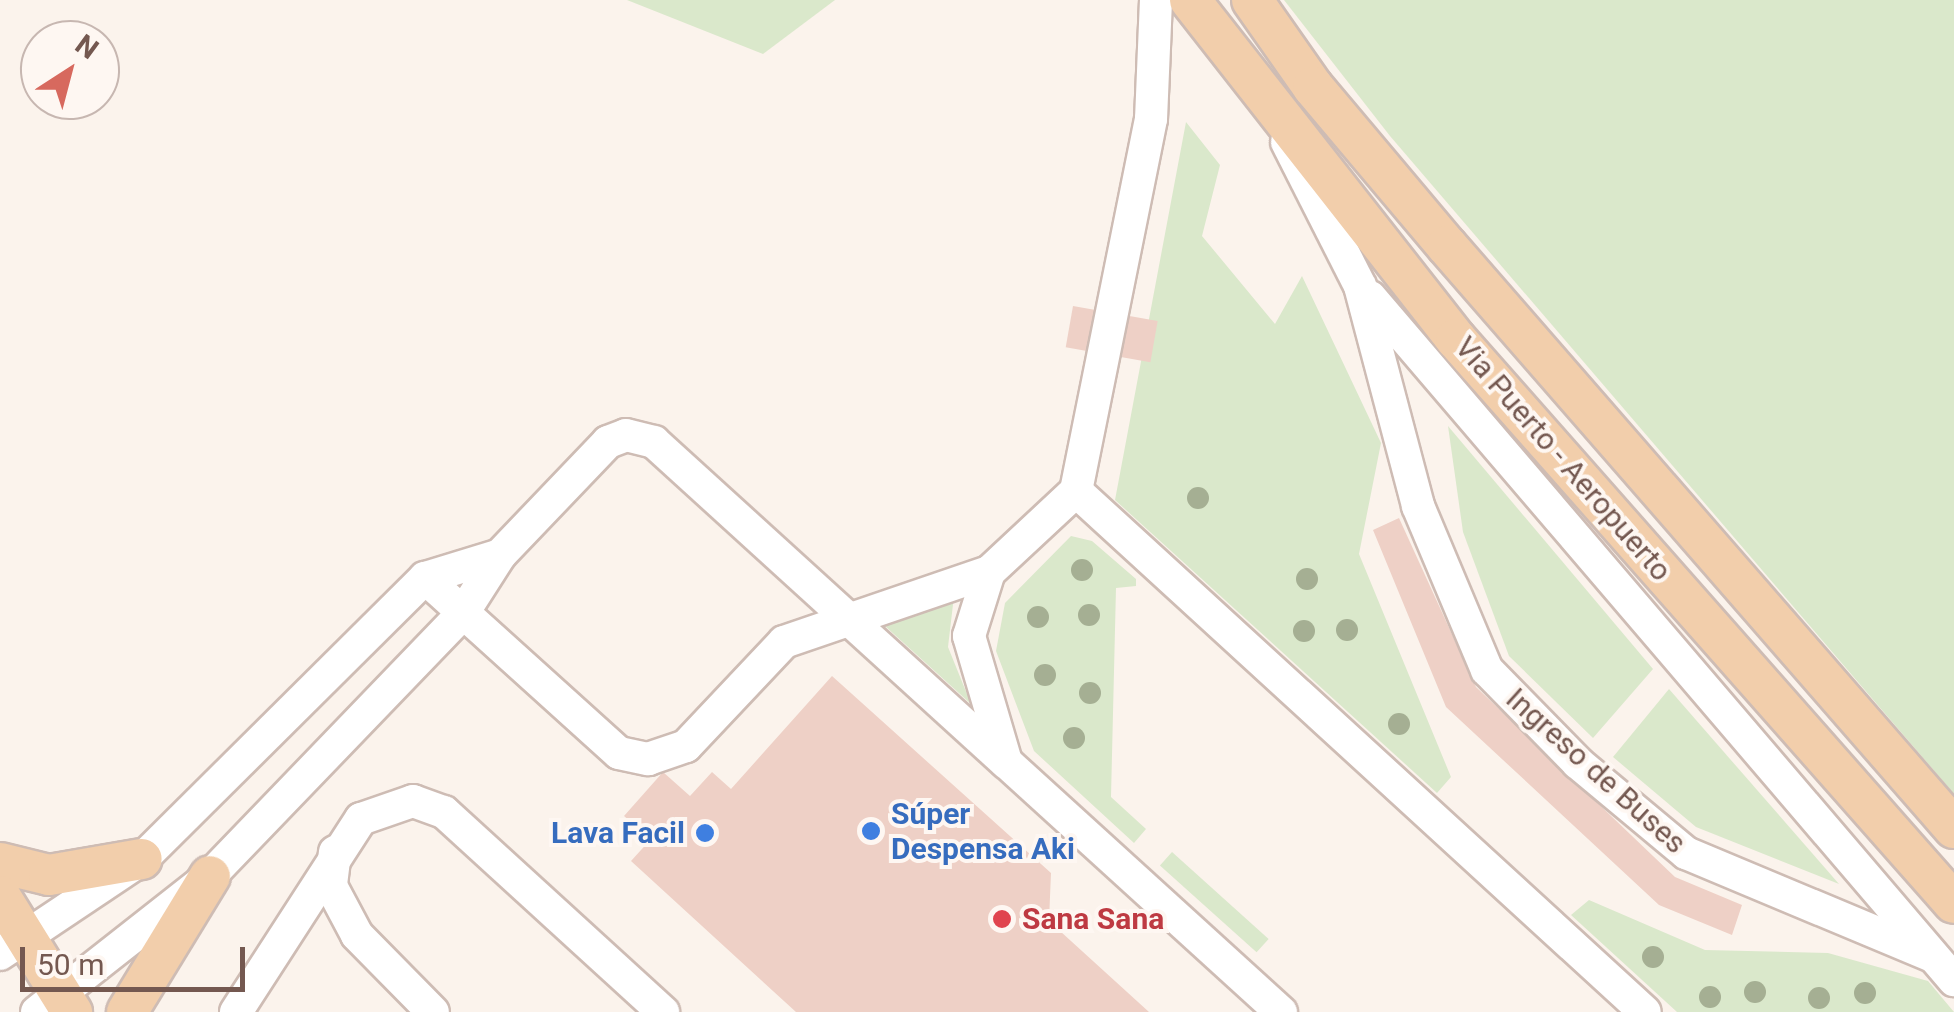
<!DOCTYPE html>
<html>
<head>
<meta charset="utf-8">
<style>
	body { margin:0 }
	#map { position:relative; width:1954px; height:1012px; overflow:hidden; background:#fbf3ec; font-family:Roboto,sans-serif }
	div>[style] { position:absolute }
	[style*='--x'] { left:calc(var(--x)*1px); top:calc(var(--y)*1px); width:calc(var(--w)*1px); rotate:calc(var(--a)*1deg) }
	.green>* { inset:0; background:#dae8cb; transform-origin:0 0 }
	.building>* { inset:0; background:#eed0c6; transform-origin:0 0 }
	.roads { filter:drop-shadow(2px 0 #cebcb4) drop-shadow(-2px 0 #cebcb4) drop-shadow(0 2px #cebcb4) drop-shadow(0 -2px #cebcb4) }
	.minor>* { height:32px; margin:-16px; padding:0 16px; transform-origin:16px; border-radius:16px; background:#fff }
	.major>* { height:40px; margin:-20px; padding:0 20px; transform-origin:20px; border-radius:20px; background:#f2ceab }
	.trees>* { width:22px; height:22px; margin:-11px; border-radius:50%; background:#a5af93 }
	.dots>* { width:28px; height:28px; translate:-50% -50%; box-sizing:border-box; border:5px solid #fef7f2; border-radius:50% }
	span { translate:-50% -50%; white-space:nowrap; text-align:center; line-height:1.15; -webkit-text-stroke:8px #fef7f2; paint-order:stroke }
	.street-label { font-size:30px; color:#745850 }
	.shop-label { font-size:30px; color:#366cbe; font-weight:700 }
	.left { translate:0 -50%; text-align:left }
	.right { translate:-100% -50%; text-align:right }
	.health-label { font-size:30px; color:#be3a42; font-weight:700 }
	.north { position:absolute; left:20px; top:20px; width:100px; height:100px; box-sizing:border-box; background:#fef7f2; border:2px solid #c7b7b1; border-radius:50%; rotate:36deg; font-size:28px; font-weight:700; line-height:40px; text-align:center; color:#745850 }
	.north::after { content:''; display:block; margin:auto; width:35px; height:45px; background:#d7695e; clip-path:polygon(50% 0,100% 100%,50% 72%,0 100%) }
	.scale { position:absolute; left:20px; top:947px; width:225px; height:45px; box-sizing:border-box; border:5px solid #745850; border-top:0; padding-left:12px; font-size:30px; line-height:35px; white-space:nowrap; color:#745850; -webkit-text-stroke:8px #fef7f2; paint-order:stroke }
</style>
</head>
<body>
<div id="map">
	<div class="green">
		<i style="clip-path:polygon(627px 0,835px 0,763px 54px)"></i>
		<i style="clip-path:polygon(1284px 0,1954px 0,1954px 794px,1390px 136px)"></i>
		<i style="clip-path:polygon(1186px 122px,1220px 165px,1202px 236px,1275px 324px,1302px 276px,1381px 443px,1359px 554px,1451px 777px,1437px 793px,1115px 500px)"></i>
		<i style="clip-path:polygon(1448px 426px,1653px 669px,1593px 738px,1509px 656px,1463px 532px)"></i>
		<i style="clip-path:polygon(1071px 536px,1092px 541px,1136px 579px,1136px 586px,1116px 588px,1111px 797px,1146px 829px,1134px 843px,1034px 751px,996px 651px,1005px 603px)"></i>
		<i style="clip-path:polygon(954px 596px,948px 647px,971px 704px,885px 626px)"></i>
		<i style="clip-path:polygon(1669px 689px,1839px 884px,1696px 827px,1613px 757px)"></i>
		<i style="left:1172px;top:852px;width:130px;height:18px;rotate:42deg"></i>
		<i style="clip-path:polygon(1589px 900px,1705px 950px,1828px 953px,1928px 981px,1954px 1012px,1677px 1012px,1571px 915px)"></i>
	</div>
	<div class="building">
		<i style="left:1073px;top:306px;width:86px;height:42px;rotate:10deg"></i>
		<i style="clip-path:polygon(1399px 518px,1476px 687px,1675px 877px,1742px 905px,1732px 935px,1659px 905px,1446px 707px,1373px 530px)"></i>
		<i style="clip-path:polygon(832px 676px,1051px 873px,1049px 921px,1149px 1012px,796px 1012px,631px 861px,651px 839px,624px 816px,663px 772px,690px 796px,712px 772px,731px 789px)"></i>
	</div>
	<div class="roads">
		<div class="minor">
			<i style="--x:1156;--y:0;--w:119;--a:92.4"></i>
			<i style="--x:1151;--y:119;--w:379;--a:101.4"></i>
			<i style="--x:1076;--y:491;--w:119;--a:137"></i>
			<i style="--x:989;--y:572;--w:67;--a:107.4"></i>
			<i style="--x:969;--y:636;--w:131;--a:73.6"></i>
			<i style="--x:1006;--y:762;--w:372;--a:42.3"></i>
			<i style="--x:1287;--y:142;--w:161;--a:63.1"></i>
			<i style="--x:1360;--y:286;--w:228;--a:75.2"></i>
			<i style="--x:1418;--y:506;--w:178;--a:67.2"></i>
			<i style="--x:1487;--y:670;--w:130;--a:45.6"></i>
			<i style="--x:1578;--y:763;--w:141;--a:39.8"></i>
			<i style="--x:1686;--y:853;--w:267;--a:22.7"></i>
			<i style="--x:1370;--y:297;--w:899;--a:49.47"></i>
			<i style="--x:1076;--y:491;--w:771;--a:42.48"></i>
			<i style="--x:425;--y:578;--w:261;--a:42.1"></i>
			<i style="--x:619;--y:753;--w:30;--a:12"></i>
			<i style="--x:648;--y:759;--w:40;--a:-18.9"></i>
			<i style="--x:686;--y:746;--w:143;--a:-46.7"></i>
			<i style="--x:784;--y:642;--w:217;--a:-18.9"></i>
			<i style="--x:335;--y:852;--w:34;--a:97"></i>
			<i style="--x:331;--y:886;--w:55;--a:62"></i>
			<i style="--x:357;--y:935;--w:108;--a:45.4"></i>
			<i style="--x:0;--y:954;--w:171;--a:-33.8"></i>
			<i style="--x:142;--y:859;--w:399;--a:-44.8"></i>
			<i style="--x:425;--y:578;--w:78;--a:-17"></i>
			<i style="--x:37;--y:1012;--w:220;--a:-38.2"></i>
			<i style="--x:210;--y:876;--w:365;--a:-46.1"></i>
			<i style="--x:463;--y:613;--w:69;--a:-57.5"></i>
			<i style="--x:500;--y:555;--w:156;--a:-46.3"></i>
			<i style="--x:608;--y:442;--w:19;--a:-21"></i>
			<i style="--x:626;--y:435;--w:29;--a:14"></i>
			<i style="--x:654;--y:442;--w:476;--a:42.3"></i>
			<i style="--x:236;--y:1012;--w:230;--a:-57.1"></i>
			<i style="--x:361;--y:819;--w:55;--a:-19.1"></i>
			<i style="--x:413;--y:801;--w:33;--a:20"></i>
			<i style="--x:444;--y:812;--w:297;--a:42.4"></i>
		</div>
		<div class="major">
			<i style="--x:1190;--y:0;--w:431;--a:51.9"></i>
			<i style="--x:1456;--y:339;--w:752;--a:48.56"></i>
			<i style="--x:1252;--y:0;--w:106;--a:55"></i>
			<i style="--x:1313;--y:87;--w:208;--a:49.9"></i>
			<i style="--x:1447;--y:246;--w:772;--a:48.94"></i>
			<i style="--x:0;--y:863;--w:50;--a:13.8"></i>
			<i style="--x:49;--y:875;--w:94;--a:-9.8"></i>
			<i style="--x:0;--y:896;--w:137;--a:58.2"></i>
			<i style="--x:127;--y:1012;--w:159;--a:-58.6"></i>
		</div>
	</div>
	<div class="trees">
		<i style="left:1198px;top:498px"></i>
		<i style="left:1082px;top:570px"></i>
		<i style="left:1307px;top:579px"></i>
		<i style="left:1089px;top:615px"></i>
		<i style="left:1038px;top:617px"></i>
		<i style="left:1347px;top:630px"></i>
		<i style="left:1304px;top:631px"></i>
		<i style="left:1045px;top:675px"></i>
		<i style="left:1090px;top:693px"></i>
		<i style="left:1399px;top:724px"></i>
		<i style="left:1074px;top:738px"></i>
		<i style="left:1653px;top:957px"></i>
		<i style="left:1755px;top:992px"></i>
		<i style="left:1865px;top:993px"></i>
		<i style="left:1710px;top:997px"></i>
		<i style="left:1819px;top:998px"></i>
	</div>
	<div class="dots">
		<i style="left:871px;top:831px;background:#3f7fe0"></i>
		<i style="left:705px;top:833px;background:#3f7fe0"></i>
		<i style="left:1002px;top:919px;background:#e0444e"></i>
	</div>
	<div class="street-label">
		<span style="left:1563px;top:459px;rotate:49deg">Via Puerto - Aeropuerto</span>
		<span style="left:1596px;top:771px;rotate:42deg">Ingreso de Buses</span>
	</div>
	<div class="shop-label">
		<span class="left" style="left:891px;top:831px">Súper<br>Despensa Aki</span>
		<span class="right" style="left:685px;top:833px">Lava Facil</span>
	</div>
	<div class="health-label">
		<span class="left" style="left:1022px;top:919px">Sana Sana</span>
	</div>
	<div class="north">N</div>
	<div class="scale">50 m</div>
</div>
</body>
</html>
